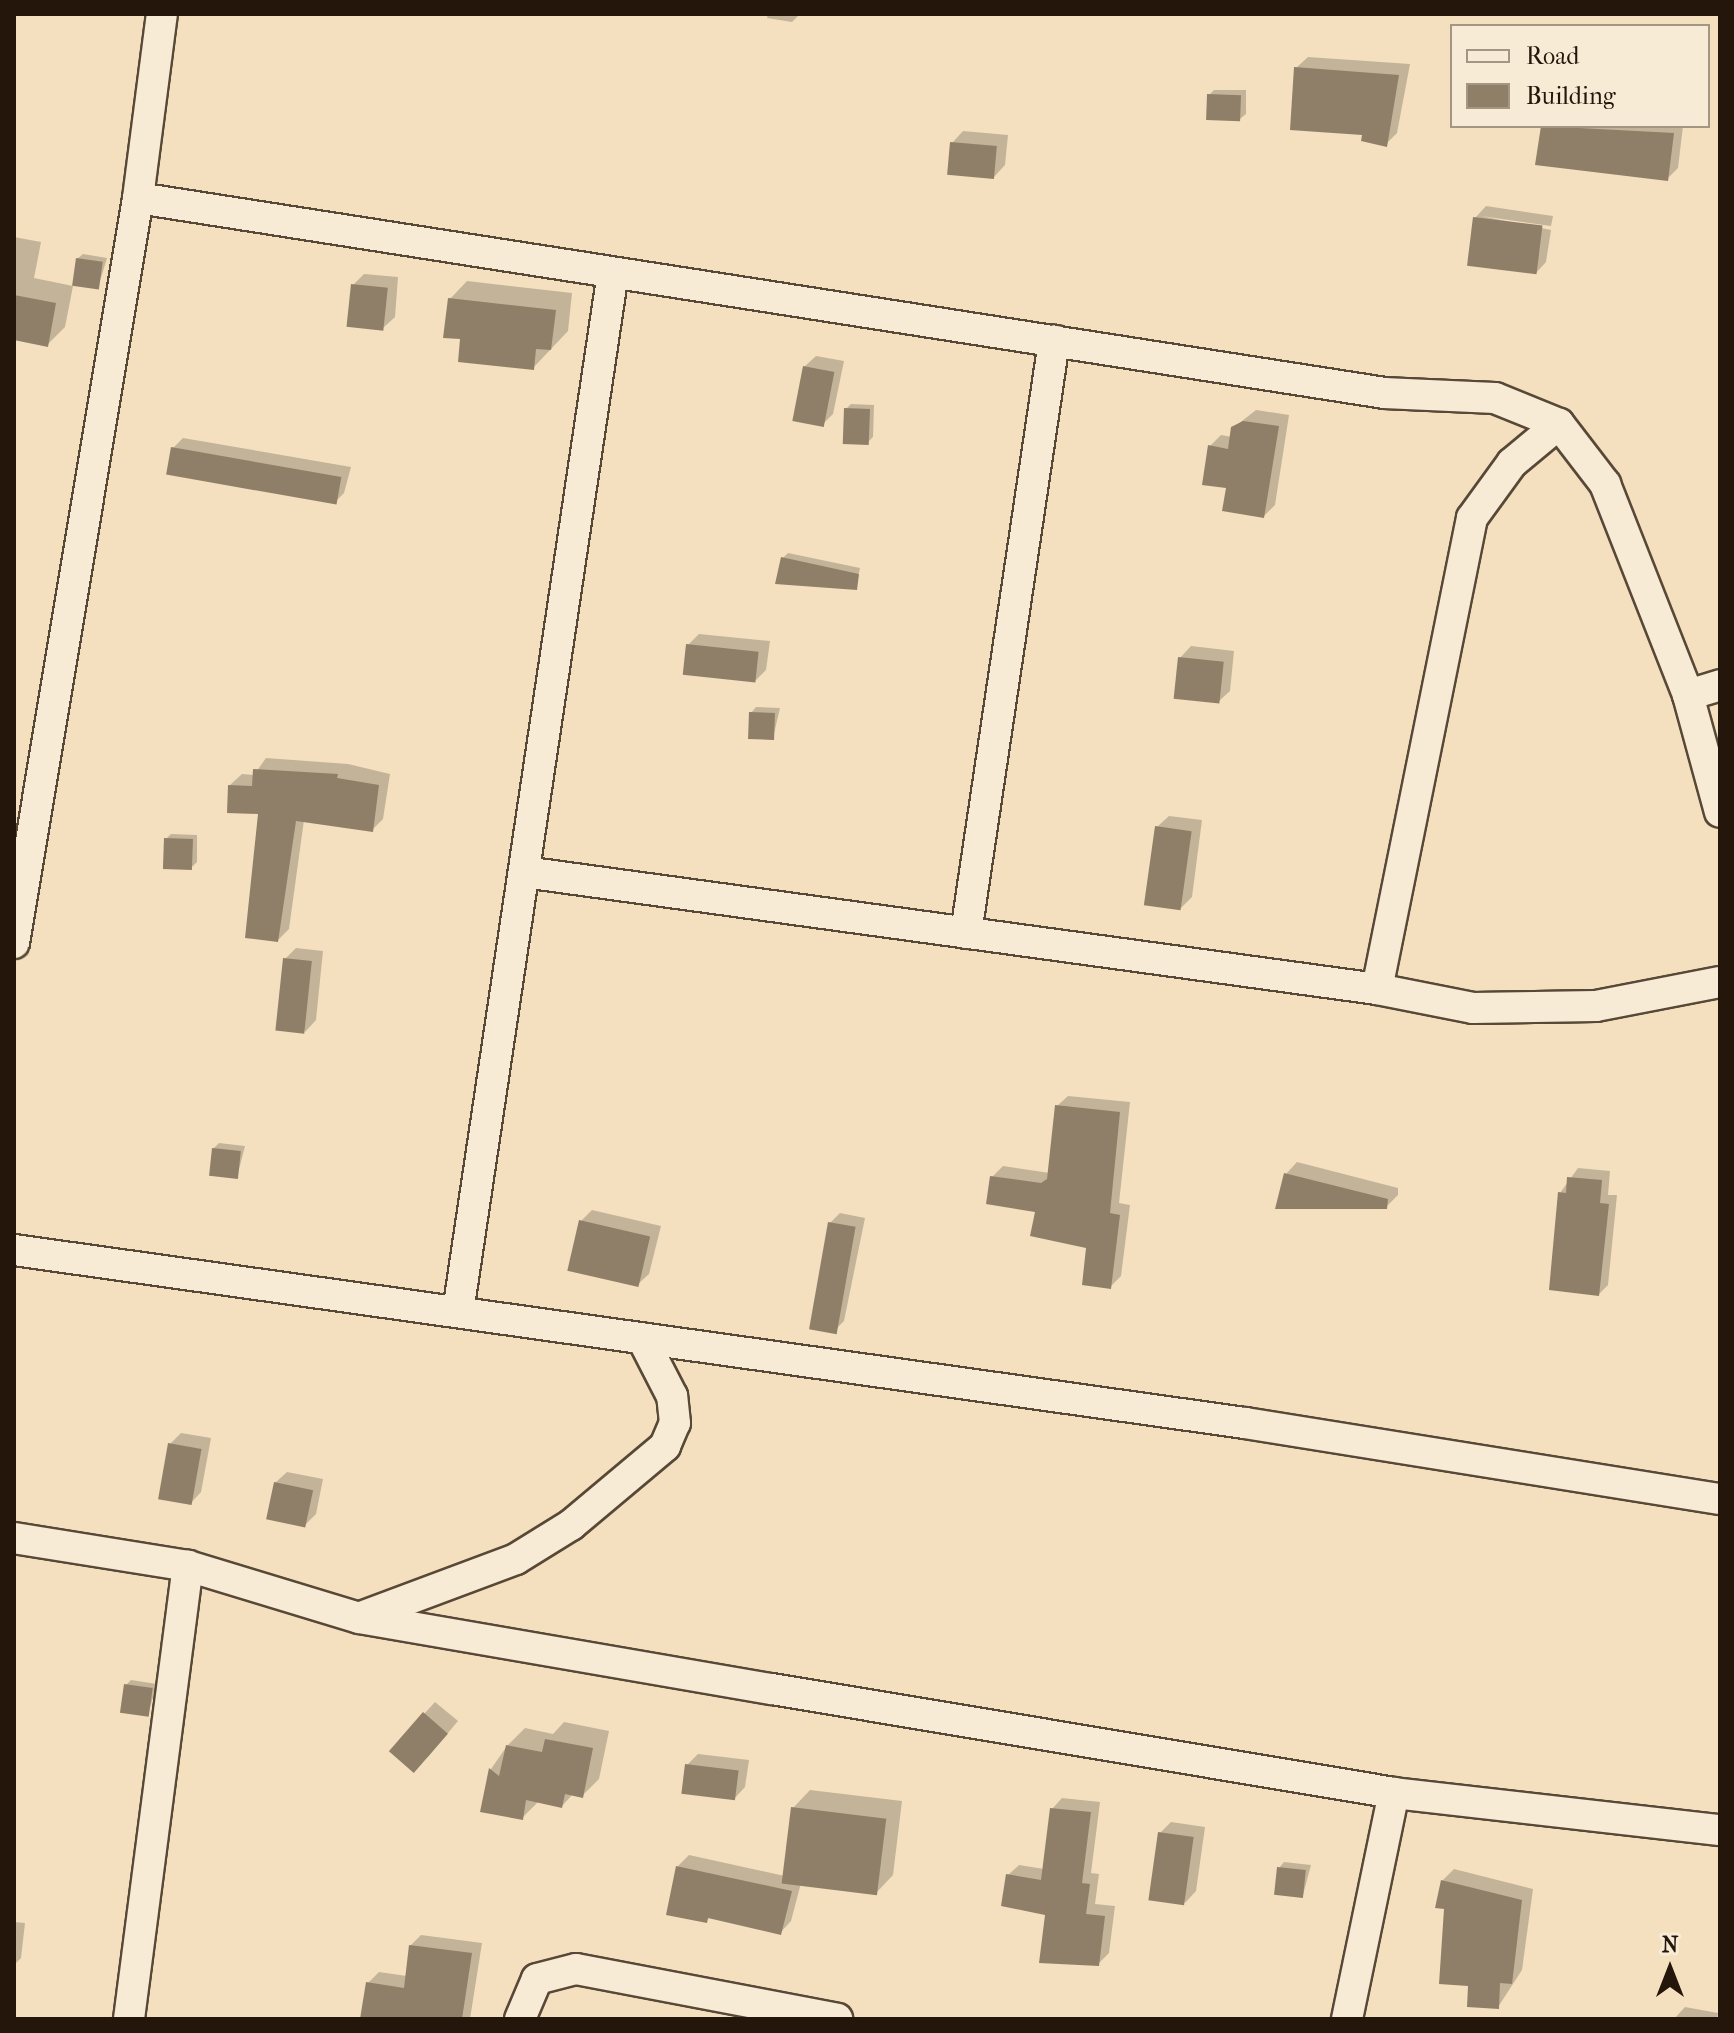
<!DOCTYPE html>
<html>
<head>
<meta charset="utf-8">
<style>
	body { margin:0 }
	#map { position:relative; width:1734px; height:2033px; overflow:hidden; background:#f4e0bf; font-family:"IM FELL French Canon",serif }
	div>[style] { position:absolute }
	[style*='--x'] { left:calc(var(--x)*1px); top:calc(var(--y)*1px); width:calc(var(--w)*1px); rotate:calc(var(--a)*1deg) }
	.shadow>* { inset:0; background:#0003 }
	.building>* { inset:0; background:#907f68; transform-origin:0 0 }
	.roads { filter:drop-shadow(2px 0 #584837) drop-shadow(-2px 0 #584837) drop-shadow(0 2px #584837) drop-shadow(0 -2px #584837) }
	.street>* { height:30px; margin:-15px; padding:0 15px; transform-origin:15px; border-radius:15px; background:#f8ebd5 }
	span { translate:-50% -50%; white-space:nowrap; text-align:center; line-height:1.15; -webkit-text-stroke:6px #f8ebd5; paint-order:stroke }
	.frame { position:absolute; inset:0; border:16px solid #24160a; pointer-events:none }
	.legend { position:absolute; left:1450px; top:24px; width:260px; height:104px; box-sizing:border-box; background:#f8ebd5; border:2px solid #a39684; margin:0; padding:10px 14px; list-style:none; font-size:24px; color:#24160a }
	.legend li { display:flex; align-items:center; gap:16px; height:40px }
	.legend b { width:40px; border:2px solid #a39684 }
	.north { position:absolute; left:1630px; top:1929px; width:80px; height:80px; -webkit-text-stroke:6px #f8ebd5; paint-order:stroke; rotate:0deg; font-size:22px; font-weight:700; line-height:32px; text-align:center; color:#24160a }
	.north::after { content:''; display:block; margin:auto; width:28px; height:36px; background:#24160a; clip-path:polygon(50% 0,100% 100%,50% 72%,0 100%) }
</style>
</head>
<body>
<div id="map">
	<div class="shadow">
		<i style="clip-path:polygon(768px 14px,800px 14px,792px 22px,767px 18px)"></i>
		<i style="clip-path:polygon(1308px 57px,1410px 64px,1397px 133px,1386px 144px,1296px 68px)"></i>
		<i style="clip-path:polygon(1214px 90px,1246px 90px,1246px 114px,1240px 119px,1209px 95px)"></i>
		<i style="clip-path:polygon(1543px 126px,1683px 126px,1678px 168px,1667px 179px,1537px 164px)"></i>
		<i style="clip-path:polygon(963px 131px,1008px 135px,1005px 165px,994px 177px,952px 143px)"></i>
		<i style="clip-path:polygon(1486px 206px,1553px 216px,1551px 226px,1481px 216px,1551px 230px,1546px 262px,1535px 274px,1475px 218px)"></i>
		<i style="clip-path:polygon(14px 237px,41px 242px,34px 278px,73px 286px,65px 327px,48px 344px,14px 338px)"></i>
		<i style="clip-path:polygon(83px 254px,107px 258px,98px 288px,77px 259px)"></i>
		<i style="clip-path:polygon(364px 274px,398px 277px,395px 317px,383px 328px,353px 285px)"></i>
		<i style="clip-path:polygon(467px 281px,572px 293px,568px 331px,533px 368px,462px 337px,450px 299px)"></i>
		<i style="clip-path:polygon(816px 356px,844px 361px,833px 414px,822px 425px,804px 367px)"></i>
		<i style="clip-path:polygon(851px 404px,874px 405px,873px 437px,867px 443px,846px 409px)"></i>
		<i style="clip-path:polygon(1256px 410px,1289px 415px,1275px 505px,1264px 516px,1228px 486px,1210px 446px,1221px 435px,1232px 437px,1233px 428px)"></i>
		<i style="clip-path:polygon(183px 438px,351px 467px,344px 493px,334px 503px,173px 448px)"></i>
		<i style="clip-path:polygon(788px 553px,860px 568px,859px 573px,854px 579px,783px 558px)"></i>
		<i style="clip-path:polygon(699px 634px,770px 641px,766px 670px,755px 681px,688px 645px)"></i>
		<i style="clip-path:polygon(1191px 646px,1234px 651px,1230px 691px,1218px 702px,1180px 658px)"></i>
		<i style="clip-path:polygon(756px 707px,780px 708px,773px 738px,751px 713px)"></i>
		<i style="clip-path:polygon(266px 758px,348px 764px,390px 774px,383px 819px,372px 830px,304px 820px,289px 929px,278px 940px,260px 812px,230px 785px,242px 774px,254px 775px)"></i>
		<i style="clip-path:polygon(1169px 816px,1202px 820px,1192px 897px,1181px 908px,1157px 827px)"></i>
		<i style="clip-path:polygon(171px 834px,197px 835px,197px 862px,192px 867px,166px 839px)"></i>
		<i style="clip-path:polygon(296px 948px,323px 951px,316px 1020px,305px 1032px,285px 959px)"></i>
		<i style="clip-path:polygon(1068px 1096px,1130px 1102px,1119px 1203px,1130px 1205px,1121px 1276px,1110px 1287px,1089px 1246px,992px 1177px,1003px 1166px,1050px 1173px,1057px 1106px)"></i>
		<i style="clip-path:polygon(219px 1143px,245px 1146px,237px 1177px,214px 1148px)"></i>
		<i style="clip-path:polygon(1297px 1162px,1398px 1188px,1398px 1195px,1386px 1207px,1286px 1174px)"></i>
		<i style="clip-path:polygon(1578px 1168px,1610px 1171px,1608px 1195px,1617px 1195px,1608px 1285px,1599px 1294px,1560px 1193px)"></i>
		<i style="clip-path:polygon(592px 1210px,661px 1226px,649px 1274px,637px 1285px,581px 1221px)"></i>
		<i style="clip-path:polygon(840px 1213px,865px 1218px,844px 1321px,834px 1331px,830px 1223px)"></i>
		<i style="clip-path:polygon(181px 1433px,211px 1438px,201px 1492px,190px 1504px,170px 1444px)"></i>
		<i style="clip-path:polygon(287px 1472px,323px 1479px,316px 1514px,305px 1525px,275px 1483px)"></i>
		<i style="clip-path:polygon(131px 1680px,157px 1684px,148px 1714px,126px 1685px)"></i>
		<i style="clip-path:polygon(435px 1702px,458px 1721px,427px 1758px,424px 1714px)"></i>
		<i style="clip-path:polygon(564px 1722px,609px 1731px,599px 1779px,582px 1796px,573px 1794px,562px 1806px,539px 1801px,522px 1818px,482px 1810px,491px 1769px,507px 1746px,525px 1728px,553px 1734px)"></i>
		<i style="clip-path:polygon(698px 1754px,749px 1760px,745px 1787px,734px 1799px,687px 1765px)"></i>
		<i style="clip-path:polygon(810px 1790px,902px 1801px,893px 1875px,876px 1893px,801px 1883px,791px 1921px,780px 1933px,711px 1916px,706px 1921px,678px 1866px,689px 1855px,785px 1876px,793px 1808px)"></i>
		<i style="clip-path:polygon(1062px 1798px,1100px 1802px,1091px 1873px,1099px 1874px,1095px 1904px,1115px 1906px,1109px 1953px,1098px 1964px,1041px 1961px,1047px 1914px,1008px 1875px,1019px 1865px,1044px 1869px,1052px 1809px)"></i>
		<i style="clip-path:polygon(1171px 1822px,1205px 1827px,1196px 1891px,1185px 1903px,1160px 1833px)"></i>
		<i style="clip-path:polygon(1284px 1862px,1311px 1865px,1303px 1895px,1279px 1868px)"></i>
		<i style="clip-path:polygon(1454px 1869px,1533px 1889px,1522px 1970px,1498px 2007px,1471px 1984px,1446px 1908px,1443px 1880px)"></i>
		<i style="clip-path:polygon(14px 1922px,25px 1923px,21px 1958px,14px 1965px)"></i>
		<i style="clip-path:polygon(421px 1935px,482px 1943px,470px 2019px,362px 2019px,368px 1983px,379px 1972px,407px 1976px,410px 1946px)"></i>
		<i style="clip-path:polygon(1685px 2007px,1718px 2013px,1717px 2019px,1674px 2019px)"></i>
	</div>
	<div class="building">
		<i style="clip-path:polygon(1294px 67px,1399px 75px,1387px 147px,1361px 141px,1362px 135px,1290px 130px)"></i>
		<i style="left:1207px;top:94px;width:34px;height:26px;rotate:2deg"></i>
		<i style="clip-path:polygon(1541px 126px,1674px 133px,1668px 181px,1535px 165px)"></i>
		<i style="left:950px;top:142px;width:47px;height:33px;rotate:5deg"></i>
		<i style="left:1473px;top:217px;width:70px;height:49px;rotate:7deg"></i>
		<i style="left:76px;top:258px;width:27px;height:28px;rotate:8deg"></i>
		<i style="left:351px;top:284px;width:37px;height:43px;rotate:6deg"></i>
		<i style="clip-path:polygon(14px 295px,56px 303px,48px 347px,14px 340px)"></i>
		<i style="clip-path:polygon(448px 298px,556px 310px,551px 350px,536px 349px,534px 370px,458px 362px,460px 339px,443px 338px)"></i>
		<i style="left:803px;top:366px;width:32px;height:56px;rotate:11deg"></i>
		<i style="left:844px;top:408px;width:26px;height:36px;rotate:2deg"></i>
		<i style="clip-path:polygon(1243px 421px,1279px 426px,1264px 518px,1222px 511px,1226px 488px,1202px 485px,1208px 445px,1228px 449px,1231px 427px)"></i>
		<i style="left:171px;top:447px;width:173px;height:28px;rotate:10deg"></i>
		<i style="clip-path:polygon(781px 557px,859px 574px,857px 590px,775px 584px)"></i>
		<i style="left:686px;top:644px;width:73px;height:31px;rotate:6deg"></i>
		<i style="left:1178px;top:657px;width:46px;height:42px;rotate:6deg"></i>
		<i style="left:749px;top:712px;width:26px;height:27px;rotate:2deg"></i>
		<i style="clip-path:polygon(253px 769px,338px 774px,337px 778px,379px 785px,373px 832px,296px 821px,278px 942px,245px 938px,258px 814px,227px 813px,228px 785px,252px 786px)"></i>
		<i style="left:1155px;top:826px;width:37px;height:80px;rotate:8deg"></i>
		<i style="left:164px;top:838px;width:29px;height:31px;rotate:2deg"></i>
		<i style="left:283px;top:958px;width:29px;height:73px;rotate:6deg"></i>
		<i style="clip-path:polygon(1055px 1105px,1120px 1112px,1110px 1213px,1120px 1215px,1111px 1289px,1082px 1285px,1086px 1248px,1030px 1236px,1035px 1212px,986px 1204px,990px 1176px,1041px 1183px,1047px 1179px)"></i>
		<i style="left:212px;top:1148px;width:29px;height:28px;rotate:6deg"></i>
		<i style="clip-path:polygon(1284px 1173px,1388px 1199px,1387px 1209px,1275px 1209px)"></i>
		<i style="clip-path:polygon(1567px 1177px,1602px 1180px,1600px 1203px,1609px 1204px,1599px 1296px,1549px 1290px,1558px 1192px,1566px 1193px)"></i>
		<i style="left:579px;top:1220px;width:73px;height:52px;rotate:13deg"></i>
		<i style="left:828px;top:1222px;width:28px;height:109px;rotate:10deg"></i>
		<i style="left:168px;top:1443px;width:34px;height:57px;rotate:10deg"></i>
		<i style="left:274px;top:1482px;width:40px;height:38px;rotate:12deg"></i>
		<i style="left:124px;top:1684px;width:29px;height:29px;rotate:8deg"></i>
		<i style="left:423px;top:1712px;width:33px;height:52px;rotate:41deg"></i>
		<i style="clip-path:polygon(545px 1739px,593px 1748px,583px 1798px,565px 1794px,562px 1808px,526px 1800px,523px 1820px,480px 1812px,489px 1768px,499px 1776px,506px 1745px,542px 1752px)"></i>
		<i style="left:685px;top:1764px;width:54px;height:30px;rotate:7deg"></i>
		<i style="left:791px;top:1807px;width:96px;height:77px;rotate:7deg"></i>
		<i style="clip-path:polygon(1050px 1808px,1091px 1812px,1082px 1883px,1090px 1884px,1086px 1914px,1105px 1916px,1099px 1966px,1039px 1963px,1045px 1915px,1001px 1906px,1006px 1874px,1041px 1880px)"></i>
		<i style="left:1158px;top:1832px;width:36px;height:69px;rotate:8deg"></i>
		<i style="clip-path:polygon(676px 1866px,792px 1891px,781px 1935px,708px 1918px,707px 1923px,666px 1915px)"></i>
		<i style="left:1277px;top:1867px;width:29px;height:28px;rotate:6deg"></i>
		<i style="clip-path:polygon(1441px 1880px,1522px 1900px,1512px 1984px,1500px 1983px,1499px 2009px,1467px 2007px,1468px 1986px,1439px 1984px,1444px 1909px,1435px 1908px)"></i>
		<i style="clip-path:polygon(409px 1945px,472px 1953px,462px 2019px,360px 2019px,366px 1982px,404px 1988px)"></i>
	</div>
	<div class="roads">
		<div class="street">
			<i style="--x:138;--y:198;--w:1261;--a:8.89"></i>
			<i style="--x:1384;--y:393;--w:111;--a:2.6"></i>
			<i style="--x:1495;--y:398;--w:69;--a:22.1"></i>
			<i style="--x:1559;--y:424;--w:76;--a:52.5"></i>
			<i style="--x:1605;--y:484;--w:227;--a:68.5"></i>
			<i style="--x:1688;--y:695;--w:121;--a:74.7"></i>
			<i style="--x:1688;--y:695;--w:34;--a:-17"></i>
			<i style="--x:524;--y:872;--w:861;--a:7.81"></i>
			<i style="--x:1377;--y:989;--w:98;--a:11.2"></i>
			<i style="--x:1473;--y:1008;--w:123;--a:-0.9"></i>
			<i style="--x:1596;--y:1006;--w:126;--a:-11"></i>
			<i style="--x:966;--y:933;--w:599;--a:-81.54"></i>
			<i style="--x:14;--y:943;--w:755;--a:-80.55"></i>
			<i style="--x:138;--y:198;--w:186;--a:-82.6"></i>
			<i style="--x:1377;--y:989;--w:480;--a:-78.6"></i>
			<i style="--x:1472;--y:518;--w:68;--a:-54"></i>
			<i style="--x:1512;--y:463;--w:61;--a:-39.7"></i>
			<i style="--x:14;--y:1250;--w:1243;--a:8"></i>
			<i style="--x:1245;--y:1423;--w:481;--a:9.1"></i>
			<i style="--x:458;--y:1312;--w:1051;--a:-81.52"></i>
			<i style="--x:14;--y:1538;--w:176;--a:9.1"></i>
			<i style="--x:188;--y:1566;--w:179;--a:16.9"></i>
			<i style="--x:359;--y:1618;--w:419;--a:9.8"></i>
			<i style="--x:772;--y:1689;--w:631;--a:9.49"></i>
			<i style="--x:1394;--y:1793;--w:328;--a:6.5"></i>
			<i style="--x:361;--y:1617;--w:165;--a:-20.5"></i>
			<i style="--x:516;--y:1559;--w:65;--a:-31.7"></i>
			<i style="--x:571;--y:1525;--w:123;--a:-40"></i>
			<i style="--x:665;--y:1446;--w:25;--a:-67"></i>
			<i style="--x:675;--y:1423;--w:27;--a:-96"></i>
			<i style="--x:672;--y:1396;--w:65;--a:-117.3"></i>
			<i style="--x:129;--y:2019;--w:457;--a:-82.6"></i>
			<i style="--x:520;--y:2019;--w:43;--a:-67"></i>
			<i style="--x:537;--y:1979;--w:40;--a:-14.4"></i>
			<i style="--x:576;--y:1969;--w:266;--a:10.8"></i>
			<i style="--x:1347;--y:2019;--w:231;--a:-78.3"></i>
		</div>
	</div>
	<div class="frame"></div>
	<ul class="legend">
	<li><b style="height:10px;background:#f8ebd5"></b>Road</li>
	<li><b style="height:22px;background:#907f68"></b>Building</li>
	</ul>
	<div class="north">N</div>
</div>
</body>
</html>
